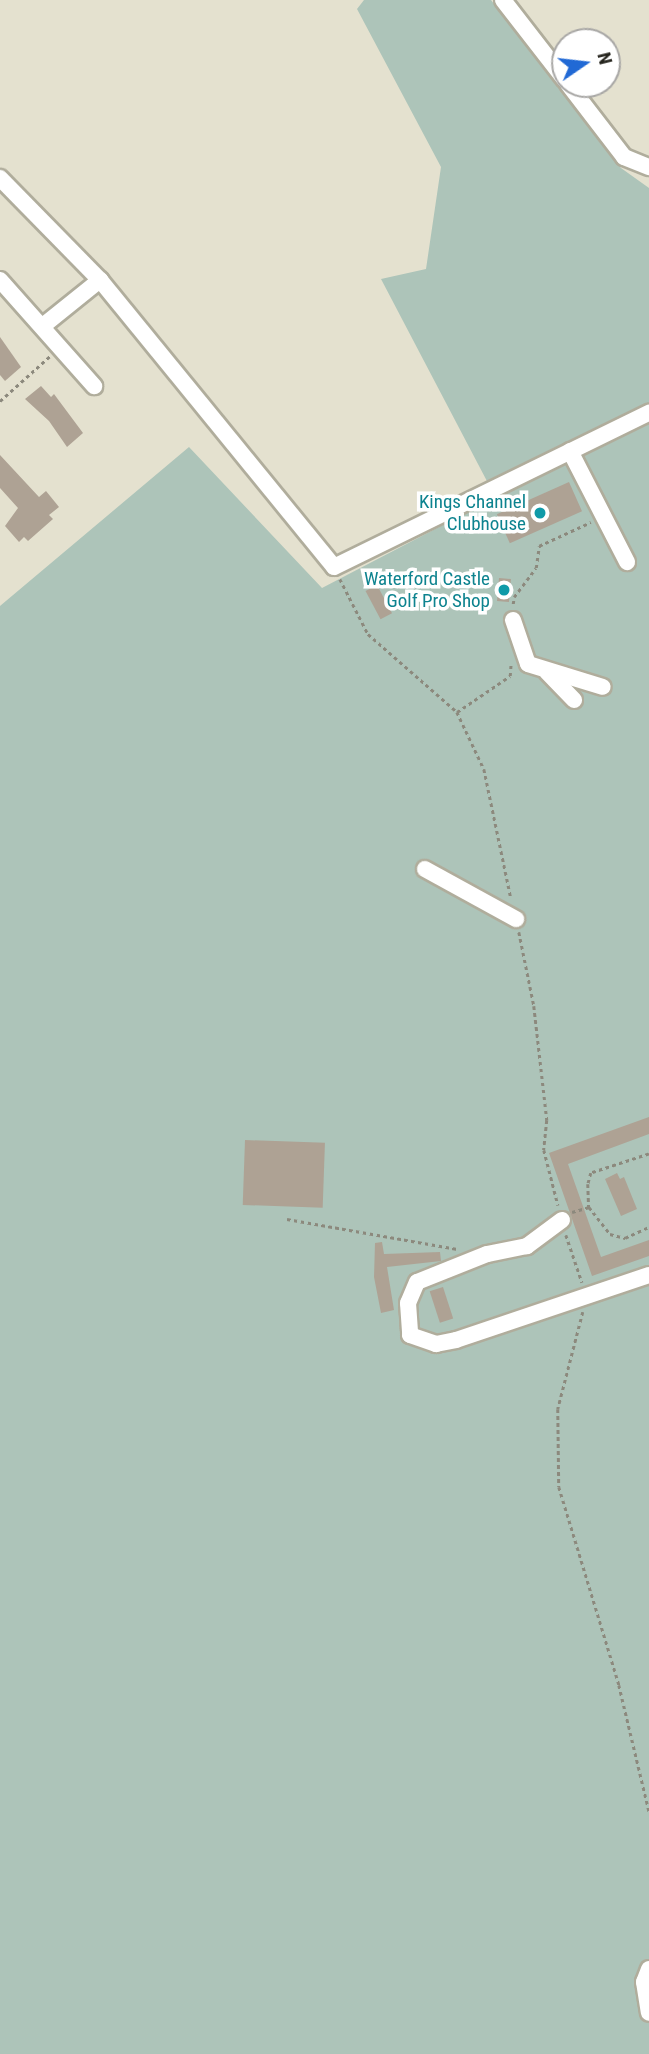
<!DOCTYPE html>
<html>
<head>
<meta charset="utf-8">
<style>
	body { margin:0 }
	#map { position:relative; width:649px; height:2054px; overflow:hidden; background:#e4e1cf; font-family:"Roboto Condensed",sans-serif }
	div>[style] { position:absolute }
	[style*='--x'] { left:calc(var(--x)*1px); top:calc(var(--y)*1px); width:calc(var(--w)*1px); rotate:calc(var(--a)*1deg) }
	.green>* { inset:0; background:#adc4b9 }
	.building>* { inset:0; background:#aea294; transform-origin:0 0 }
	.path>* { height:2.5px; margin-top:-1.25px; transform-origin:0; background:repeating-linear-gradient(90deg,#8c897d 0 3.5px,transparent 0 7px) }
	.roads { filter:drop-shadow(2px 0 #b0ad9c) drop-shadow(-2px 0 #b0ad9c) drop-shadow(0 2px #b0ad9c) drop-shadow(0 -2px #b0ad9c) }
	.minor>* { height:16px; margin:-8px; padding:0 8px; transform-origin:8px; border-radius:8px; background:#fff }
	.dots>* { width:19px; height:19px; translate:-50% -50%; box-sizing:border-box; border:4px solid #fff; border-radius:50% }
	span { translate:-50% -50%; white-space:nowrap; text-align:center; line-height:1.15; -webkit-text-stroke:7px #fff; paint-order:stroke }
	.culture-label { font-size:19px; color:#0d838f }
	.right { translate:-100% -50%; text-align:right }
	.north { position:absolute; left:551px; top:28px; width:70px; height:70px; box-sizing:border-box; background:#fff; border:2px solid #a8a7a5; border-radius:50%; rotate:76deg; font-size:19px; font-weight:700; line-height:28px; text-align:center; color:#25241d }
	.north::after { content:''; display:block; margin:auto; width:24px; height:32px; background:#2169d5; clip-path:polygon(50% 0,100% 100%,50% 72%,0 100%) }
</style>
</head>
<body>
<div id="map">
	<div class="green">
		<i style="clip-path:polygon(364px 0,491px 0,621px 168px,649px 188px,649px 2054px,0 2054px,0 606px,189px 447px,322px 588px,489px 501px,489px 485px,381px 279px,426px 269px,441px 167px,357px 9px)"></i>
	</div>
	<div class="building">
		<i style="clip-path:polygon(0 337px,21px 367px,5px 381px,0 375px)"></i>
		<i style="clip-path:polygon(41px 386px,51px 397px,54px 394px,83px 433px,67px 447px,49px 421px,25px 399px)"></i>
		<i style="clip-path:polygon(0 455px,39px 497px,46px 491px,59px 507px,49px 515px,53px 519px,28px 541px,24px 537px,19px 542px,5px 526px,18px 508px,0 488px)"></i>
		<i style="left:569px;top:482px;width:32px;height:79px;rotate:66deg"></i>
		<i style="left:499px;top:578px;width:12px;height:23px;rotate:5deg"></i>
		<i style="left:377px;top:585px;width:32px;height:13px;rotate:62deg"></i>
		<i style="clip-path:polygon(649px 1117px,649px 1134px,568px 1164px,601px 1257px,649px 1240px,649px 1256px,592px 1276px,549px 1153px)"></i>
		<i style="left:245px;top:1140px;width:80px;height:65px;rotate:2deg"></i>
		<i style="clip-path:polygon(617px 1173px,620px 1179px,624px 1177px,637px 1209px,621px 1216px,605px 1179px)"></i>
		<i style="clip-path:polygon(382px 1242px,384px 1254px,440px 1252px,441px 1261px,387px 1267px,394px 1310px,381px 1313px,374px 1277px,375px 1243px)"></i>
		<i style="left:443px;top:1287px;width:33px;height:14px;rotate:72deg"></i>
	</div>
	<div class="path">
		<i style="--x:0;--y:401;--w:67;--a:-42"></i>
		<i style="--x:340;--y:579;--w:62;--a:63"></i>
		<i style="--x:368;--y:634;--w:118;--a:41.2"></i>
		<i style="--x:457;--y:712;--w:63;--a:64.7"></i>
		<i style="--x:484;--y:769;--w:132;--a:78.2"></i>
		<i style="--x:513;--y:604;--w:7;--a:-82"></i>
		<i style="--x:514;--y:597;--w:36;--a:-53"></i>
		<i style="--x:536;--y:568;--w:22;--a:-82"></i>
		<i style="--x:539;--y:546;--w:57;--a:-24.8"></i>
		<i style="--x:457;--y:712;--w:64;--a:-34.2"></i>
		<i style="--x:510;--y:676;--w:13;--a:-86"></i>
		<i style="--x:519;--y:932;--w:76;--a:78.5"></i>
		<i style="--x:534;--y:1006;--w:115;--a:83.5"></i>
		<i style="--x:547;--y:1120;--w:30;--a:96"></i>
		<i style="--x:544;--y:1150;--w:57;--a:75.7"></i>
		<i style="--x:649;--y:1154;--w:61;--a:161.9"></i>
		<i style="--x:591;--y:1173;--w:11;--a:105"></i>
		<i style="--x:588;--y:1184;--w:23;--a:88"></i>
		<i style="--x:589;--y:1207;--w:34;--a:52"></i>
		<i style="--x:610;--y:1234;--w:16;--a:15"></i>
		<i style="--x:625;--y:1238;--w:26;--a:-25"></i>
		<i style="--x:572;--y:1212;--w:18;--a:-16"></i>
		<i style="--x:287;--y:1219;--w:173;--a:10"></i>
		<i style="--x:566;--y:1235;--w:50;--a:71.2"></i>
		<i style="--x:583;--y:1312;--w:100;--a:104.5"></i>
		<i style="--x:558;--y:1409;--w:78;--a:89.3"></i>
		<i style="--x:559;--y:1487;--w:207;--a:73.1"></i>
		<i style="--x:619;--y:1685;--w:130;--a:76.6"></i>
	</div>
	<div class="roads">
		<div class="minor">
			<i style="--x:503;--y:0;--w:101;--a:52.2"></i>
			<i style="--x:568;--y:84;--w:92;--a:52.5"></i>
			<i style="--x:624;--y:157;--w:27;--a:22"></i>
			<i style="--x:0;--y:178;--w:143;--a:45.6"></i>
			<i style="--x:100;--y:280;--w:370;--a:50.8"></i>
			<i style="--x:334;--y:567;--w:351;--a:-26.1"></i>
			<i style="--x:0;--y:280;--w:142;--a:48.4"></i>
			<i style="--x:44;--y:325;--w:72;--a:-38.8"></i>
			<i style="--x:570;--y:451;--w:125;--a:62.8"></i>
			<i style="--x:513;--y:620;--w:46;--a:71.2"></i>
			<i style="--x:528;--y:664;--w:78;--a:17"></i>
			<i style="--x:547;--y:672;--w:39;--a:46"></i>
			<i style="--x:425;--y:869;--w:104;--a:28.8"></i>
			<i style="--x:562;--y:1220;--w:44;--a:143.4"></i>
			<i style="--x:527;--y:1246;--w:41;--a:168.7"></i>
			<i style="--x:487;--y:1254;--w:75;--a:158.2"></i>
			<i style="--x:417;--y:1282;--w:23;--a:113"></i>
			<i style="--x:408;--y:1303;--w:32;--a:86"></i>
			<i style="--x:410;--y:1335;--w:28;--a:19"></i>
			<i style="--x:436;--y:1344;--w:20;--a:-11"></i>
			<i style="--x:456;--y:1340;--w:204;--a:-18.6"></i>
			<i style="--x:649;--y:1969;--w:14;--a:111"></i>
			<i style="--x:644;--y:1982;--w:31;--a:81"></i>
		</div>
	</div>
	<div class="dots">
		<i style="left:540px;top:513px;background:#0f9aa8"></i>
		<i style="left:504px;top:590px;background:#0f9aa8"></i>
	</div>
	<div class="culture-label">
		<span class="right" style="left:526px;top:513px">Kings Channel<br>Clubhouse</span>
		<span class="right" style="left:490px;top:590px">Waterford Castle<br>Golf Pro Shop</span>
	</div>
	<div class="north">N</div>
</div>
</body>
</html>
